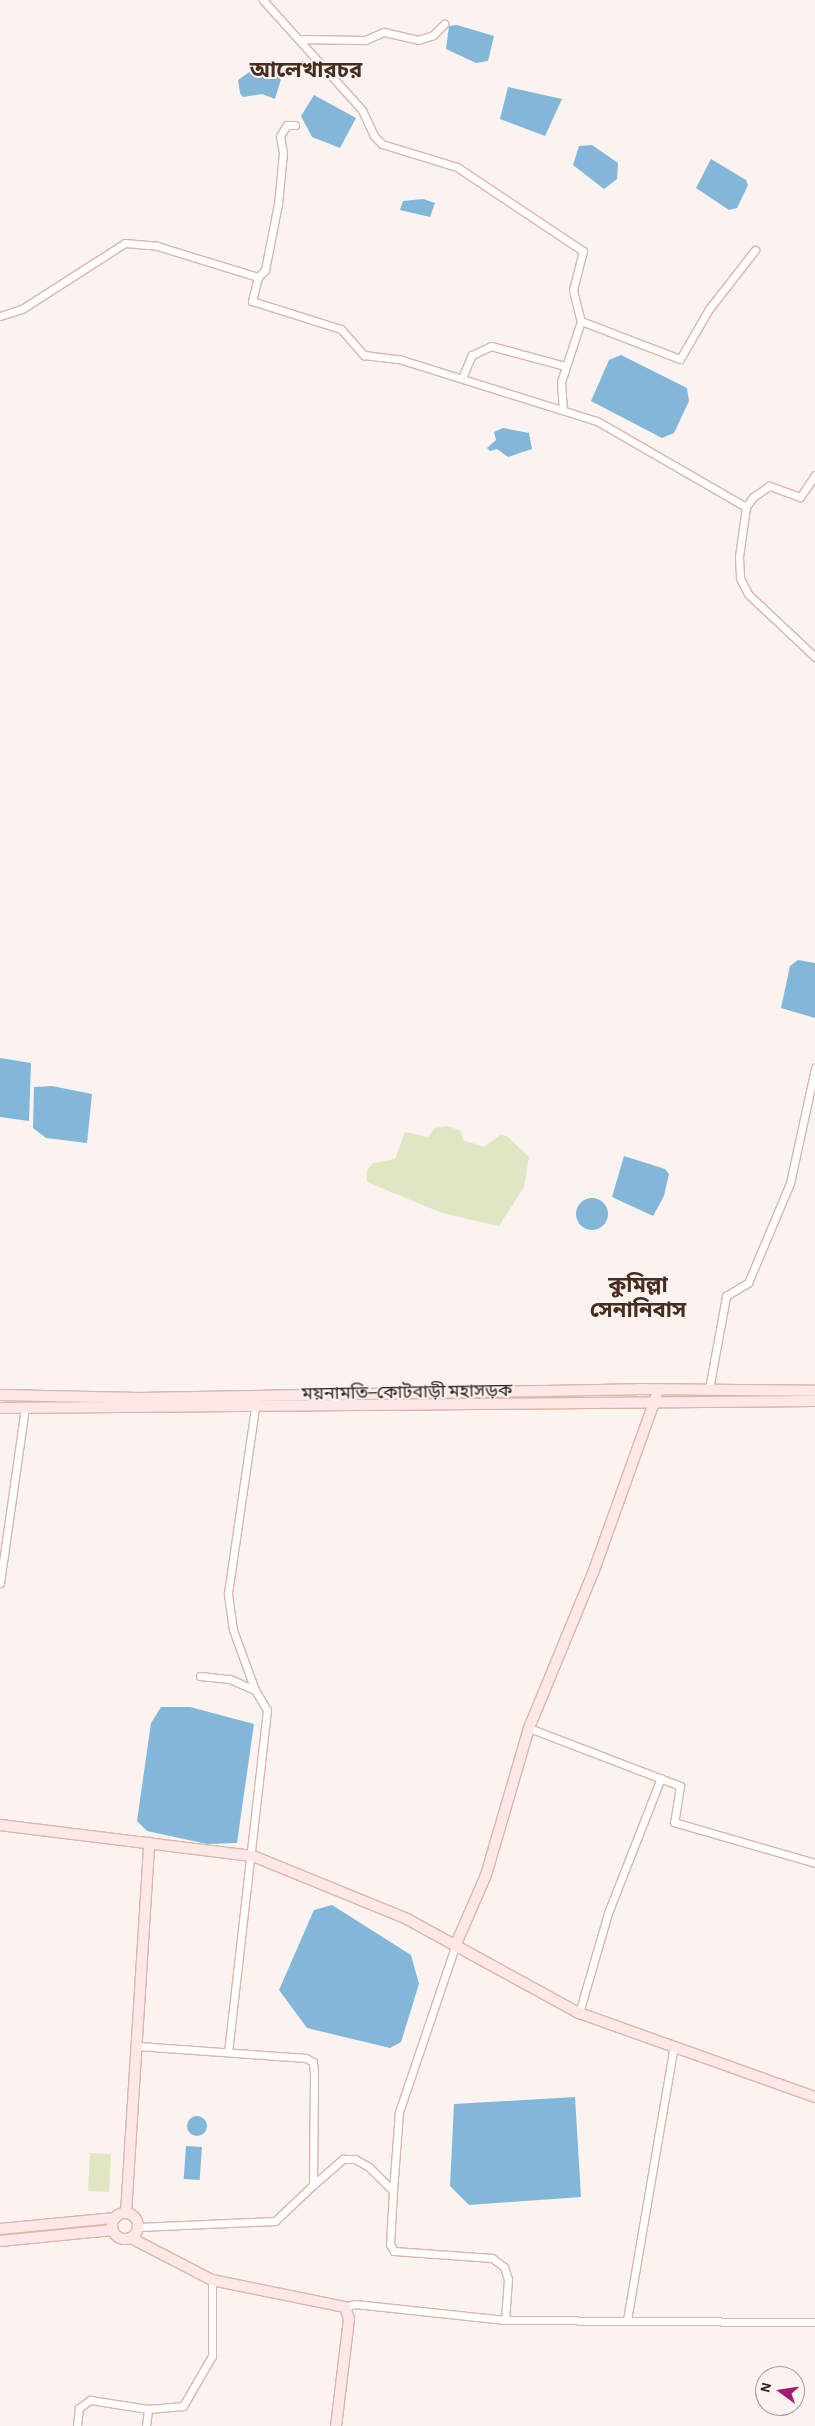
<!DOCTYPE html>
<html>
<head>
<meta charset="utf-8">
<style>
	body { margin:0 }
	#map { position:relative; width:815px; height:2426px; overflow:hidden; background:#faf3f0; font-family:"Alegreya Sans","Noto Sans Bengali",sans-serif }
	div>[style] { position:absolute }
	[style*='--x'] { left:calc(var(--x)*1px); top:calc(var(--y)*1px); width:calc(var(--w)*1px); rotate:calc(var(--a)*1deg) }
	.green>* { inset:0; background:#e0e6c2; transform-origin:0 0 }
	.water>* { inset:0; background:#82b7d9; transform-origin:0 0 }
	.round { border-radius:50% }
	.roads { filter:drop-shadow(1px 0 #dab7a8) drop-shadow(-1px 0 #dab7a8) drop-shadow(0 1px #dab7a8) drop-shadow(0 -1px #dab7a8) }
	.street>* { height:7px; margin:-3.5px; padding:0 3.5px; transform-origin:3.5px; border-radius:3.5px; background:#fff }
	.secondary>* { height:10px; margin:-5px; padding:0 5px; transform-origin:5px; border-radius:5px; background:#fde7e7 }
	.secondary>.ring { margin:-5px; padding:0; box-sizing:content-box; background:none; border:10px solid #fde7e7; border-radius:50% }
	span { translate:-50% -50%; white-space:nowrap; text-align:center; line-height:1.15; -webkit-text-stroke:4px #faf3f0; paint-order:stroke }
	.street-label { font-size:18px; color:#2b1e19 }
	.district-label { font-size:22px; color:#472c20; font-weight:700 }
	.north { position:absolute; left:755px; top:2366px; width:50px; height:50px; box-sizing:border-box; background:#faf3f0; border:1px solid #a79e9a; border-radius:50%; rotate:284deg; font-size:14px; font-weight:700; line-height:20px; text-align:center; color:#2b1e19 }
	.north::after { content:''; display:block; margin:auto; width:18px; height:22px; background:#9f1e71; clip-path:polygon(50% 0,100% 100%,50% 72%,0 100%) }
</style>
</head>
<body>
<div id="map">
	<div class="green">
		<i style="clip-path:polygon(448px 1126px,461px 1131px,463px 1140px,484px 1147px,500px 1135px,507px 1136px,529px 1157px,524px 1187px,499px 1226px,442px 1213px,367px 1182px,367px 1170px,373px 1163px,395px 1159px,405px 1132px,428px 1137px,435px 1128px)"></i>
		<i style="left:90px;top:2153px;width:21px;height:38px;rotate:3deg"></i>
	</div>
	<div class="water">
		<i style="clip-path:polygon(457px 25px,494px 36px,488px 61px,476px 63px,446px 49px,449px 26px)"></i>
		<i style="clip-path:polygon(258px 66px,272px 70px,281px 79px,275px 99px,262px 94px,243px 97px,240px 93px,238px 80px)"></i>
		<i style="clip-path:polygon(508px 87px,562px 99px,545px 136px,500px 119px)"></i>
		<i style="clip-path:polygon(314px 95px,356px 118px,340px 148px,312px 137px,301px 116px)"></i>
		<i style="clip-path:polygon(592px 145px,618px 163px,617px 179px,604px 189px,573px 165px,579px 146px)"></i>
		<i style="clip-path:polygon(711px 159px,746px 180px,748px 185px,737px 208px,729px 210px,696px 188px)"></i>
		<i style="clip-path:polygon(423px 199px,435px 203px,430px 217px,400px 210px,403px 201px)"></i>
		<i style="clip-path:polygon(621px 355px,687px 388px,689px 401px,674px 433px,662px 438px,591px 401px,609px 360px)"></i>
		<i style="clip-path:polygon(503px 428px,529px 433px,532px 449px,508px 457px,497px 449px,490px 451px,487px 448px,496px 440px,494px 432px)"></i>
		<i style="clip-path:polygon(798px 960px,815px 963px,815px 1018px,781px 1008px,790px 966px)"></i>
		<i style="clip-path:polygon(0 1058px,31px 1063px,29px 1121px,0 1117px)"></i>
		<i style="clip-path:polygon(52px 1086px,92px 1094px,87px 1143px,46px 1138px,33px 1128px,34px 1087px)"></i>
		<i style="clip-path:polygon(624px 1156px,665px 1169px,669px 1174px,664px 1196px,653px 1216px,612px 1197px)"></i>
		<i class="round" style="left:576px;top:1198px;width:32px;height:32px"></i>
		<i style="clip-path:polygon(161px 1707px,190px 1707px,254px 1724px,237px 1843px,207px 1844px,147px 1831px,137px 1821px,151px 1723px)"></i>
		<i style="clip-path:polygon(332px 1905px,411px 1955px,419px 1984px,401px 2042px,390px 2048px,307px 2028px,279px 1990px,314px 1910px)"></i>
		<i style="clip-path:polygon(575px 2097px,581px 2197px,469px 2205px,450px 2186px,454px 2104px)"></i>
		<i class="round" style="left:187px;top:2116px;width:20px;height:20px"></i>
		<i style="left:186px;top:2146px;width:16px;height:33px;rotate:4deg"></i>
	</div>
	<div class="roads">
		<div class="street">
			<i style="--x:263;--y:0;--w:148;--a:48"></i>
			<i style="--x:362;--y:110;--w:29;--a:65"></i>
			<i style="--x:374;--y:136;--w:11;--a:45"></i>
			<i style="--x:382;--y:144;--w:78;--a:17"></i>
			<i style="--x:457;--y:167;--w:151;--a:33.7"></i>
			<i style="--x:583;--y:251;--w:40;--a:104.4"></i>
			<i style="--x:573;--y:290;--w:32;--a:76"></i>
			<i style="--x:581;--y:321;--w:64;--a:108.2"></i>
			<i style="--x:561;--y:382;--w:28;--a:86"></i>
			<i style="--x:300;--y:39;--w:65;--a:0.9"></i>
			<i style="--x:365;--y:40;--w:21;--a:-23"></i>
			<i style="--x:384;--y:32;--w:35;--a:13"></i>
			<i style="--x:418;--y:40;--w:16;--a:-18"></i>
			<i style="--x:433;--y:35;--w:16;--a:-45"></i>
			<i style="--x:258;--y:277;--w:10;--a:-45"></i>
			<i style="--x:265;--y:270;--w:67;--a:-78.9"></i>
			<i style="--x:278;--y:204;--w:51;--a:-84.4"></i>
			<i style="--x:283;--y:153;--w:17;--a:-100"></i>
			<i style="--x:280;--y:136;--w:13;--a:-58"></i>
			<i style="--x:287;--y:125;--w:8;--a:0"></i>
			<i style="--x:0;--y:316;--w:23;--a:-18"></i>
			<i style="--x:22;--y:309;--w:122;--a:-32.7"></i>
			<i style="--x:125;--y:243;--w:32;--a:5"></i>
			<i style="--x:157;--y:246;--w:106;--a:17.1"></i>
			<i style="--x:258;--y:277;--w:25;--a:104"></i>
			<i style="--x:252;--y:301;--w:93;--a:17.5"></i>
			<i style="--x:341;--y:329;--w:35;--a:49"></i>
			<i style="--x:364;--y:355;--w:38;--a:7"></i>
			<i style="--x:402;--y:360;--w:204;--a:17.4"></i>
			<i style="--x:597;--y:421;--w:172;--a:30"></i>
			<i style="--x:581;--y:321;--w:106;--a:21"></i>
			<i style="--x:680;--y:359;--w:58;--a:-59.9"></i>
			<i style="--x:709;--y:309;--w:75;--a:-52.1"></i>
			<i style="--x:462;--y:378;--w:25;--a:-67"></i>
			<i style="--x:472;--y:355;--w:21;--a:-25"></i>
			<i style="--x:491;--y:346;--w:77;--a:15.1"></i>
			<i style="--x:815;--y:475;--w:27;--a:124"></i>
			<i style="--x:800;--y:497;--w:33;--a:-160"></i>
			<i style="--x:769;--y:486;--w:19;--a:145"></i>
			<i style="--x:753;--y:497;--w:12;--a:125"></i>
			<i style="--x:746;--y:507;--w:50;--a:98"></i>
			<i style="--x:739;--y:557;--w:21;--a:87"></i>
			<i style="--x:740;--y:578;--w:18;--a:63"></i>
			<i style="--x:748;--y:594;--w:92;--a:43.2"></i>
			<i style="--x:709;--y:1389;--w:95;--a:-79.6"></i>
			<i style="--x:726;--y:1296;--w:26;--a:-31"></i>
			<i style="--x:748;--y:1283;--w:108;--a:-67.2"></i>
			<i style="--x:790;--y:1183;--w:118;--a:-77.7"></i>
			<i style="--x:0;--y:1583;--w:177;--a:-81.9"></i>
			<i style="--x:200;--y:1676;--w:30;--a:6"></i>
			<i style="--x:230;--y:1679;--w:27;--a:24"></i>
			<i style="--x:255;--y:1690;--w:23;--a:59"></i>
			<i style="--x:267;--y:1710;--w:344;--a:96.5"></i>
			<i style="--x:255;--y:1690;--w:64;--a:-110.1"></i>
			<i style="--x:233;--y:1630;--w:37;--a:-98"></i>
			<i style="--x:228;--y:1593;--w:194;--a:-81.7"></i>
			<i style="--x:529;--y:1728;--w:162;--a:21"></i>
			<i style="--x:680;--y:1786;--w:36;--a:99"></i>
			<i style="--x:674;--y:1822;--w:147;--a:16.2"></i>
			<i style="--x:579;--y:2013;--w:104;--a:-73.8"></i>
			<i style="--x:608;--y:1913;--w:145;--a:-68.6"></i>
			<i style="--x:138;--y:2046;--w:168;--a:4.1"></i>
			<i style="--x:306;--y:2058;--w:8;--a:30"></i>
			<i style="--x:313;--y:2062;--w:12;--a:85"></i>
			<i style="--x:314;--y:2074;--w:111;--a:90.5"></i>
			<i style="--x:313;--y:2185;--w:52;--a:136.5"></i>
			<i style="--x:275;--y:2221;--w:137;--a:177.5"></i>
			<i style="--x:313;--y:2185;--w:40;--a:-41"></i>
			<i style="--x:343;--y:2159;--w:12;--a:0"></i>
			<i style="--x:355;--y:2159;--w:16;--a:30"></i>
			<i style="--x:369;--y:2167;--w:34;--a:45"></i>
			<i style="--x:393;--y:2191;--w:53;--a:93.2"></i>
			<i style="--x:390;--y:2244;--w:8;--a:60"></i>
			<i style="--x:394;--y:2251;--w:98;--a:4.1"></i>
			<i style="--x:492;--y:2258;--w:15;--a:37"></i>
			<i style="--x:504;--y:2267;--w:13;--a:72"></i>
			<i style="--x:508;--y:2279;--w:41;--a:94.2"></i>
			<i style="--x:393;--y:2191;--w:79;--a:-85.7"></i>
			<i style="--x:399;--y:2112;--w:177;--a:-71.3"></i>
			<i style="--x:345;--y:2307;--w:10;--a:-17"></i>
			<i style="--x:355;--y:2304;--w:151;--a:6.1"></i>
			<i style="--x:505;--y:2320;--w:310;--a:0.4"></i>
			<i style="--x:627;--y:2320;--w:274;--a:-80.3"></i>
			<i style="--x:77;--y:2426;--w:18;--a:-84"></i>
			<i style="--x:79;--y:2408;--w:14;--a:-36"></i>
			<i style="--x:90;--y:2400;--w:59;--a:8.8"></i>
			<i style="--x:148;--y:2409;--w:35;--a:-5"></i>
			<i style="--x:183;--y:2406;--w:58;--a:-59.9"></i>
			<i style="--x:212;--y:2356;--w:76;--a:-90"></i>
			<i style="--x:146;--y:2426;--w:17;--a:-83"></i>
		</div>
		<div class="secondary">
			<i style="--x:0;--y:1395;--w:139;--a:1.2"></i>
			<i style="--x:139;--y:1398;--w:498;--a:-1"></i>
			<i style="--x:637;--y:1389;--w:178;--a:0.6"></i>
			<i style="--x:0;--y:1408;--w:815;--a:-0.49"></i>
			<i style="--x:0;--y:1825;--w:255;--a:7"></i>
			<i style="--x:253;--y:1856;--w:166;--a:22.2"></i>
			<i style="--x:407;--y:1919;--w:196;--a:28.7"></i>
			<i style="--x:579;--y:2013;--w:251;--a:19.6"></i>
			<i style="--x:456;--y:1944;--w:75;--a:-66.5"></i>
			<i style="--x:486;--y:1875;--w:153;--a:-73.7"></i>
			<i style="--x:529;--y:1728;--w:168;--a:-67.6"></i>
			<i style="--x:593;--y:1573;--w:190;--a:-70.3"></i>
			<i style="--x:126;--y:2213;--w:371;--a:-86.4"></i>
			<i class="ring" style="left:112px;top:2213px;width:16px;height:16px"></i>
			<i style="--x:0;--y:2229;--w:116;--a:-5.5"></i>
			<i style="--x:131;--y:2238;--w:91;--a:27.4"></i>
			<i style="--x:212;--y:2280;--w:136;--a:11.5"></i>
			<i style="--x:345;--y:2307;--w:13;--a:72"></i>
			<i style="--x:349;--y:2319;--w:108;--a:96.9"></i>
			<i style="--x:0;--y:2241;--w:113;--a:-5.6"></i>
		</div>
	</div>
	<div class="street-label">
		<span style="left:407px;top:1393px;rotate:-1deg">ময়নামতি–কোটবাড়ী মহাসড়ক</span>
	</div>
	<div class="district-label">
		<span style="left:306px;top:71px">আলেখারচর</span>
		<span style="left:638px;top:1298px">কুমিল্লা<br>সেনানিবাস</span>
	</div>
	<div class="north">N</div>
</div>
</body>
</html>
